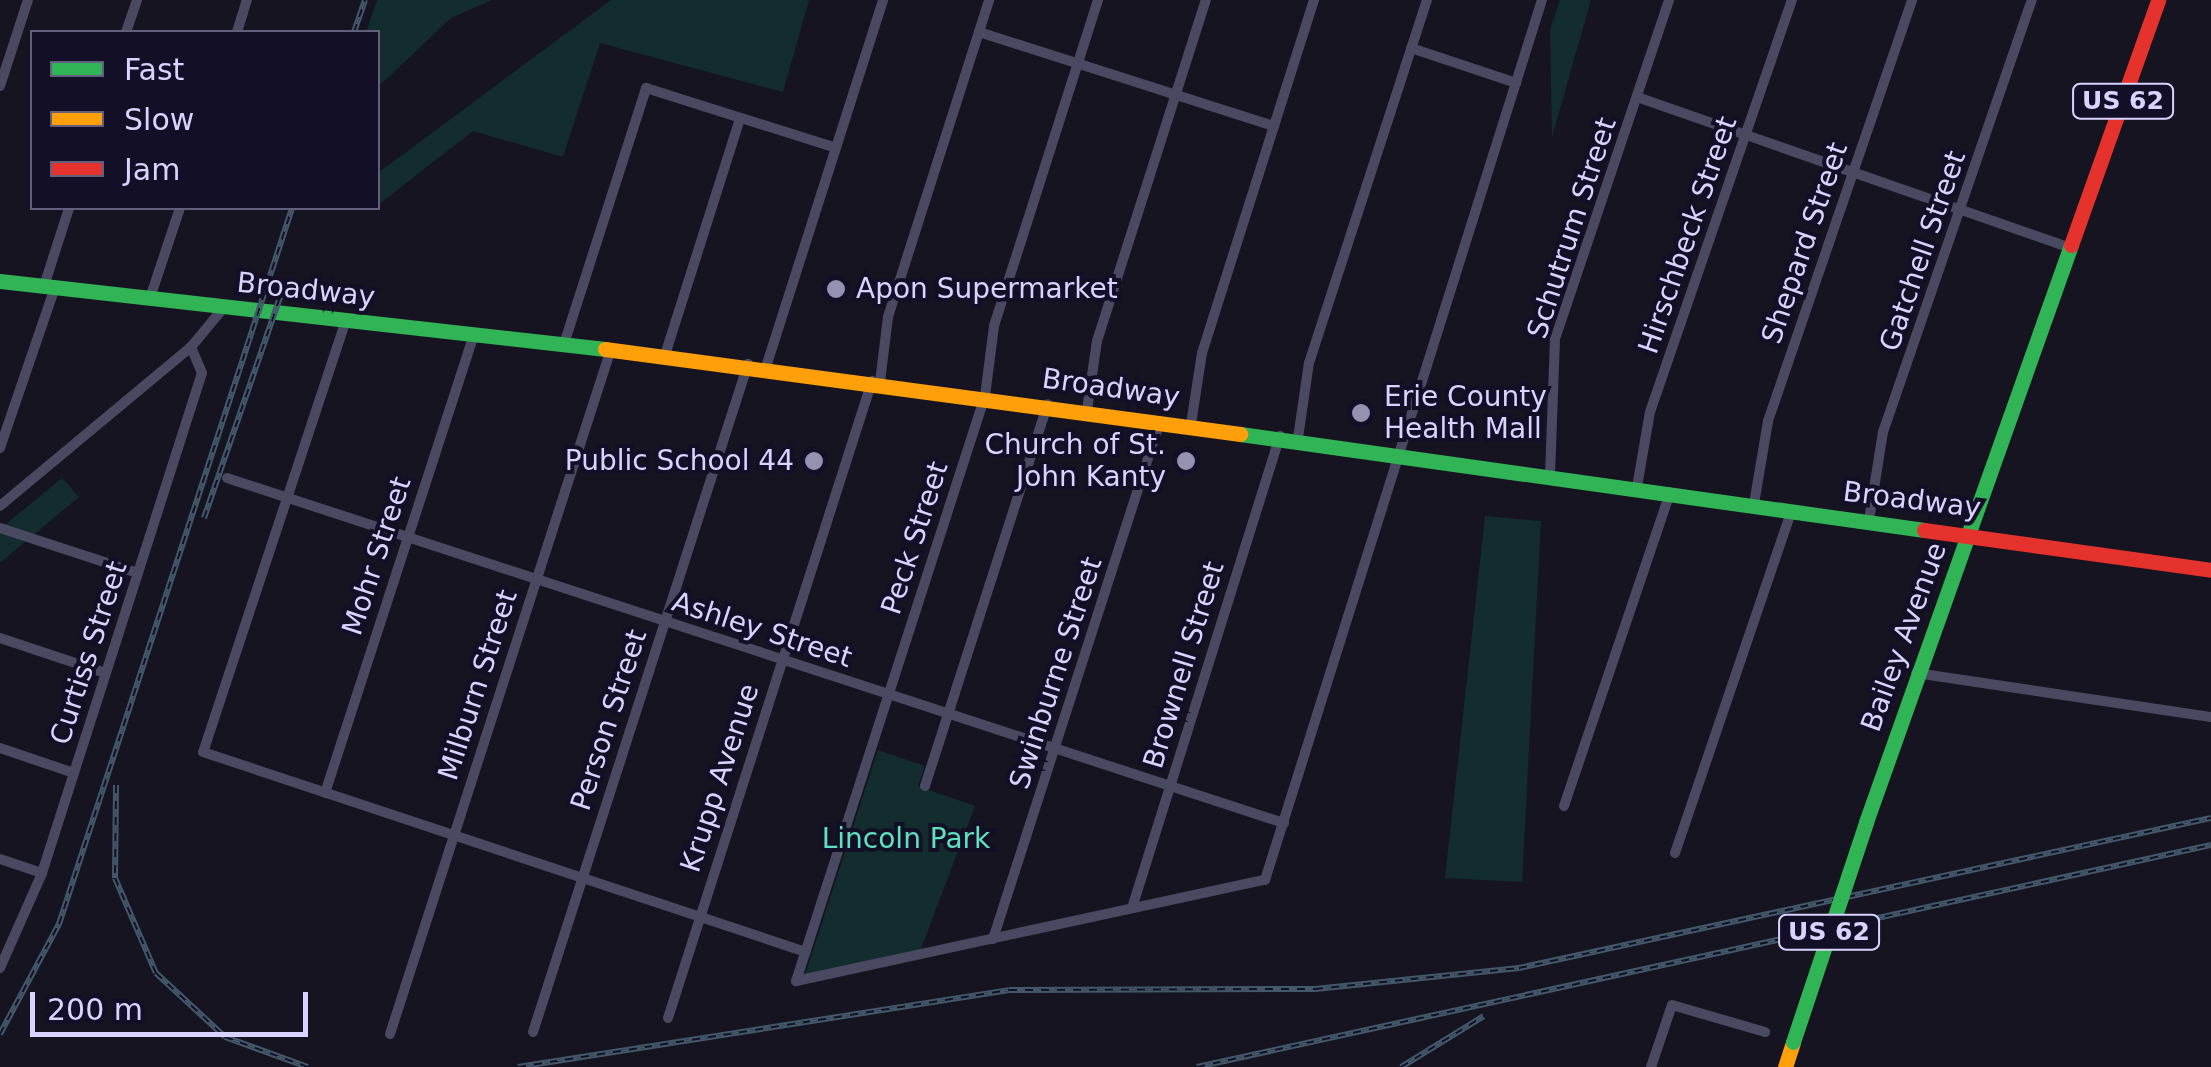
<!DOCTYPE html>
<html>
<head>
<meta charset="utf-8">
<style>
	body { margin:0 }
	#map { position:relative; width:2211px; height:1067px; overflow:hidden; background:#161421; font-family:"DejaVu Sans",sans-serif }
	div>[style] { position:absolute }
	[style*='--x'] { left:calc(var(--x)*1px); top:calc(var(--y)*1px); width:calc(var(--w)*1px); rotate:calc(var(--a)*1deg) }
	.green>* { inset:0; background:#132c2d }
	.street>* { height:10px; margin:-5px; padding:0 5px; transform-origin:5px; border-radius:5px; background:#4a4962 }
	.fast>* { height:15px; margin:-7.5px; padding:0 7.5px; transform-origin:7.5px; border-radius:7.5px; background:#30b455 }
	.slow>* { height:15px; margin:-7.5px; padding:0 7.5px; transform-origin:7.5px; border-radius:7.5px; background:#ff9f0a }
	.jam>* { height:15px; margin:-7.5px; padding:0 7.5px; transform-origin:7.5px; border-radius:7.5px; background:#e5322d }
	.rail>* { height:6px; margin-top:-3px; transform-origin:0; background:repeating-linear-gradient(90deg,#130f26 0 8px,#43596b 0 16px); box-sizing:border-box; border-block:2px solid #43596b }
	.fast-bridge>* { height:15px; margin:-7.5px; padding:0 7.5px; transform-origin:7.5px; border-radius:7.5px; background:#30b455 }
	.dots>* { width:28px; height:28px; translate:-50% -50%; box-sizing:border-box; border:5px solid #130f26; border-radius:50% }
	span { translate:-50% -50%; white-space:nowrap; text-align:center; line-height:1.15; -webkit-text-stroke:8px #130f26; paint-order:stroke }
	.shield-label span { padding:2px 8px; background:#130f26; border:2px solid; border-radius:8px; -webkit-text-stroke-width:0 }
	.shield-label { font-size:25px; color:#d9d4ff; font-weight:700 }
	.street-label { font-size:28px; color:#d9d4ff }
	.poi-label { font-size:28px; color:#d9d4ff }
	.left { translate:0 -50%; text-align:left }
	.right { translate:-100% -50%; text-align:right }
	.park-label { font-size:28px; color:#5fe0c0 }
	.legend { position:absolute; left:30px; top:30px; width:350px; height:180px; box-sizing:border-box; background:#130f26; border:2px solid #625e7d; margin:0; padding:12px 18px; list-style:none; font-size:30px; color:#d9d4ff }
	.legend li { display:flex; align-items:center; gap:20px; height:50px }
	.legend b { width:50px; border:2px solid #625e7d }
	.scale { position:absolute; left:30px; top:992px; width:278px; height:45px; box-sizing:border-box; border:5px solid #d9d4ff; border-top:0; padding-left:12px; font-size:30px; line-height:35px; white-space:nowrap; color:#d9d4ff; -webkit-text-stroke:8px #130f26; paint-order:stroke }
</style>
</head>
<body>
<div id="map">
	<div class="green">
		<i style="clip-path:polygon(377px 0,492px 0,451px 18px,378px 87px,378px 32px,366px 32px)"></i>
		<i style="clip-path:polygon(611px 0,809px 0,783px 92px,600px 43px,563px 157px,473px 131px,378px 205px,378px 173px)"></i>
		<i style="clip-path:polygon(1560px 0,1591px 0,1552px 137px,1550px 29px)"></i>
		<i style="clip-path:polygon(62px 478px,79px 497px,0 563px,0 529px)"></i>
		<i style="clip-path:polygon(1485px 516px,1541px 521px,1522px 882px,1445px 878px)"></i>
		<i style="clip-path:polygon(878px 750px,925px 766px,918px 786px,975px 806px,921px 949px,805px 975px)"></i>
	</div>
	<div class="street">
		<i style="--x:1098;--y:0;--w:342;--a:107.7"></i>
		<i style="--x:994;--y:326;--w:71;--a:97.3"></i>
		<i style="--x:985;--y:396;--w:615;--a:107.9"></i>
		<i style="--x:796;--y:981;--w:480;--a:-12.2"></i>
		<i style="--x:1265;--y:880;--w:923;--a:-72.53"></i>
		<i style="--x:126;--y:32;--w:34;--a:-71"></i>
		<i style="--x:237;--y:32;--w:34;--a:-73"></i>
		<i style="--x:979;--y:32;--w:310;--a:17.7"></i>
		<i style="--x:1411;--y:48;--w:111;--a:18.4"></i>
		<i style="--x:0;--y:86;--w:90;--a:-72"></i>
		<i style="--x:1637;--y:97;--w:460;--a:19.2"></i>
		<i style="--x:44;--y:286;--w:82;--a:-72.2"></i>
		<i style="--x:150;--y:298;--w:95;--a:-71.6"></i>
		<i style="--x:346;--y:320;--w:455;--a:108.3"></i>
		<i style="--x:203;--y:752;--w:635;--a:18.35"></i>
		<i style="--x:564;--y:344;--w:269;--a:-72.2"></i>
		<i style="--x:646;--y:88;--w:199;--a:17.5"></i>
		<i style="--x:665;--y:355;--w:249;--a:-72.4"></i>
		<i style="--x:766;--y:367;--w:385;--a:-72.3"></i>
		<i style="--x:880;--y:382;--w:65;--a:-83"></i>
		<i style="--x:888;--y:317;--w:333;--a:-72.3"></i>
		<i style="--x:1087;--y:410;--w:70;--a:-81.8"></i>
		<i style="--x:1097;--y:341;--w:358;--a:-72.3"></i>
		<i style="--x:1191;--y:424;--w:72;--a:-81.2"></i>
		<i style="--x:1202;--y:353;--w:370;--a:-72.4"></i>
		<i style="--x:1298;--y:438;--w:76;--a:-81.7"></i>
		<i style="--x:1309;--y:363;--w:382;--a:-72"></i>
		<i style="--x:0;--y:448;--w:170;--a:-71.1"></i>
		<i style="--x:1550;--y:475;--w:136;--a:-87.9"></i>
		<i style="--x:1555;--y:339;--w:358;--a:-71.4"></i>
		<i style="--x:227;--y:478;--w:1112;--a:18.08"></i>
		<i style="--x:1637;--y:487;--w:76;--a:-80.2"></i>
		<i style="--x:1650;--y:412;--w:436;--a:-71"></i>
		<i style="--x:1754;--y:504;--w:84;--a:-80.4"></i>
		<i style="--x:1768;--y:421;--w:445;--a:-71.1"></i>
		<i style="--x:0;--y:506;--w:249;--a:-39.8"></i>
		<i style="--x:191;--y:347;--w:53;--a:-50.3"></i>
		<i style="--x:1869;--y:520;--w:89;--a:-81"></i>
		<i style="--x:1883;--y:432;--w:457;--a:-71"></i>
		<i style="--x:0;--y:528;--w:145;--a:18.1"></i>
		<i style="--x:0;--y:638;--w:111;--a:18.4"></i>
		<i style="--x:1916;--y:673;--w:298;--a:8.5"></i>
		<i style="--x:0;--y:748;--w:78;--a:18.7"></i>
		<i style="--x:925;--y:786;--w:401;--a:-72.2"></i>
		<i style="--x:325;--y:793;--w:483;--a:-72"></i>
		<i style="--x:1564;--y:806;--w:331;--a:-71.3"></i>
		<i style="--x:1675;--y:853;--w:362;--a:-71.2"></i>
		<i style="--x:0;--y:859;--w:44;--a:18.4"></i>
		<i style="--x:1132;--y:908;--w:495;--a:-72.6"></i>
		<i style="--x:993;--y:939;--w:544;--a:-72.13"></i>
		<i style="--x:0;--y:968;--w:104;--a:-66.1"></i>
		<i style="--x:42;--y:873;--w:525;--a:-72.26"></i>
		<i style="--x:202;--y:373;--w:28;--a:-113"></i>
		<i style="--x:668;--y:1018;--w:669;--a:-72.24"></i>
		<i style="--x:533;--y:1032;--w:702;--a:-72.16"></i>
		<i style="--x:390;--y:1034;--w:720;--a:-72.12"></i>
		<i style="--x:1651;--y:1067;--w:65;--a:-71.3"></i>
		<i style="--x:1672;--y:1005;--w:97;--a:16.2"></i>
	</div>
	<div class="fast">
		<i style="--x:0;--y:281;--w:609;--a:6.41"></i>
		<i style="--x:1240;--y:434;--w:691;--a:7.99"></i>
		<i style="--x:1866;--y:822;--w:612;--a:-70.44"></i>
	</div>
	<div class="slow">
		<i style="--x:605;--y:349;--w:641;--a:7.62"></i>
		<i style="--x:1785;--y:1067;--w:26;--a:-72"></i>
	</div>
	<div class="jam">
		<i style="--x:2071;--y:245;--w:260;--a:-70.4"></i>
		<i style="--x:1924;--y:530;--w:290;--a:7.9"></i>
	</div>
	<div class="rail">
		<i style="--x:354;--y:32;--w:34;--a:-71"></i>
		<i style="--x:204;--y:518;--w:242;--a:-71"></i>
		<i style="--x:116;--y:785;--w:93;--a:90.6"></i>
		<i style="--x:115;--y:878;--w:103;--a:66.7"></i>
		<i style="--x:156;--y:973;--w:94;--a:42.8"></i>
		<i style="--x:225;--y:1037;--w:88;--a:19.9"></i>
		<i style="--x:0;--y:1034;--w:125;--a:-61.8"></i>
		<i style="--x:59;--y:924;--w:753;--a:-71.97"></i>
		<i style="--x:518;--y:1067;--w:497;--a:-8.9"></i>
		<i style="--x:1009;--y:990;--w:306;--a:-0.2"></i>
		<i style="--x:1315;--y:989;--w:205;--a:-5.9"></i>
		<i style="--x:1519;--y:968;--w:708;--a:-12.23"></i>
		<i style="--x:1197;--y:1067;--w:1038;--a:-12.35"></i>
		<i style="--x:1401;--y:1067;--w:97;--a:-31.6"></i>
	</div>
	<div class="fast-bridge">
		<i style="--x:1793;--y:1042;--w:232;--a:-71.6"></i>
	</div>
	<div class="dots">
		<i style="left:836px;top:289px;background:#9591b1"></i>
		<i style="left:1361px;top:413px;background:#9591b1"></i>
		<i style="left:814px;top:461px;background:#9591b1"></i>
		<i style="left:1186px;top:461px;background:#9591b1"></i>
	</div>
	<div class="shield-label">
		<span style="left:2123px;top:101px">US 62</span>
		<span style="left:1829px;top:932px">US 62</span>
	</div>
	<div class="street-label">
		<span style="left:1572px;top:228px;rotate:-72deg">Schutrum Street</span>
		<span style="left:1688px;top:235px;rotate:-71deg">Hirschbeck Street</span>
		<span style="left:1805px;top:243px;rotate:-71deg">Shepard Street</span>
		<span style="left:1923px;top:251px;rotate:-71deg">Gatchell Street</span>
		<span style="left:306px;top:290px;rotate:6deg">Broadway</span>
		<span style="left:1111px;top:388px;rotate:8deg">Broadway</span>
		<span style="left:1912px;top:500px;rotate:7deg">Broadway</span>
		<span style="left:915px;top:538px;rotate:-72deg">Peck Street</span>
		<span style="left:377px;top:556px;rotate:-72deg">Mohr Street</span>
		<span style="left:762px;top:630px;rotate:18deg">Ashley Street</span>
		<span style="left:1904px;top:637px;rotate:-70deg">Bailey Avenue</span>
		<span style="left:89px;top:653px;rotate:-72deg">Curtiss Street</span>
		<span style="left:1184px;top:665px;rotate:-73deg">Brownell Street</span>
		<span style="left:1056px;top:673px;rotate:-72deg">Swinburne Street</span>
		<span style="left:478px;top:685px;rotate:-72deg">Milburn Street</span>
		<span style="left:609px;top:720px;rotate:-72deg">Person Street</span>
		<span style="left:720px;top:778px;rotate:-72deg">Krupp Avenue</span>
	</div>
	<div class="poi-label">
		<span class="left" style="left:856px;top:289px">Apon Supermarket</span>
		<span class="left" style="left:1384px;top:413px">Erie County<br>Health Mall</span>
		<span class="right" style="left:1166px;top:461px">Church of St.<br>John Kanty</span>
		<span class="right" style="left:794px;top:461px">Public School 44</span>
	</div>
	<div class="park-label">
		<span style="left:906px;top:839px">Lincoln Park</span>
	</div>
	<ul class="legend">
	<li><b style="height:12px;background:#30b455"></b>Fast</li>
	<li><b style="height:12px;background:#ff9f0a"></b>Slow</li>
	<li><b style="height:12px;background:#e5322d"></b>Jam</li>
	</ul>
	<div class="scale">200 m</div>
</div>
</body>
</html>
